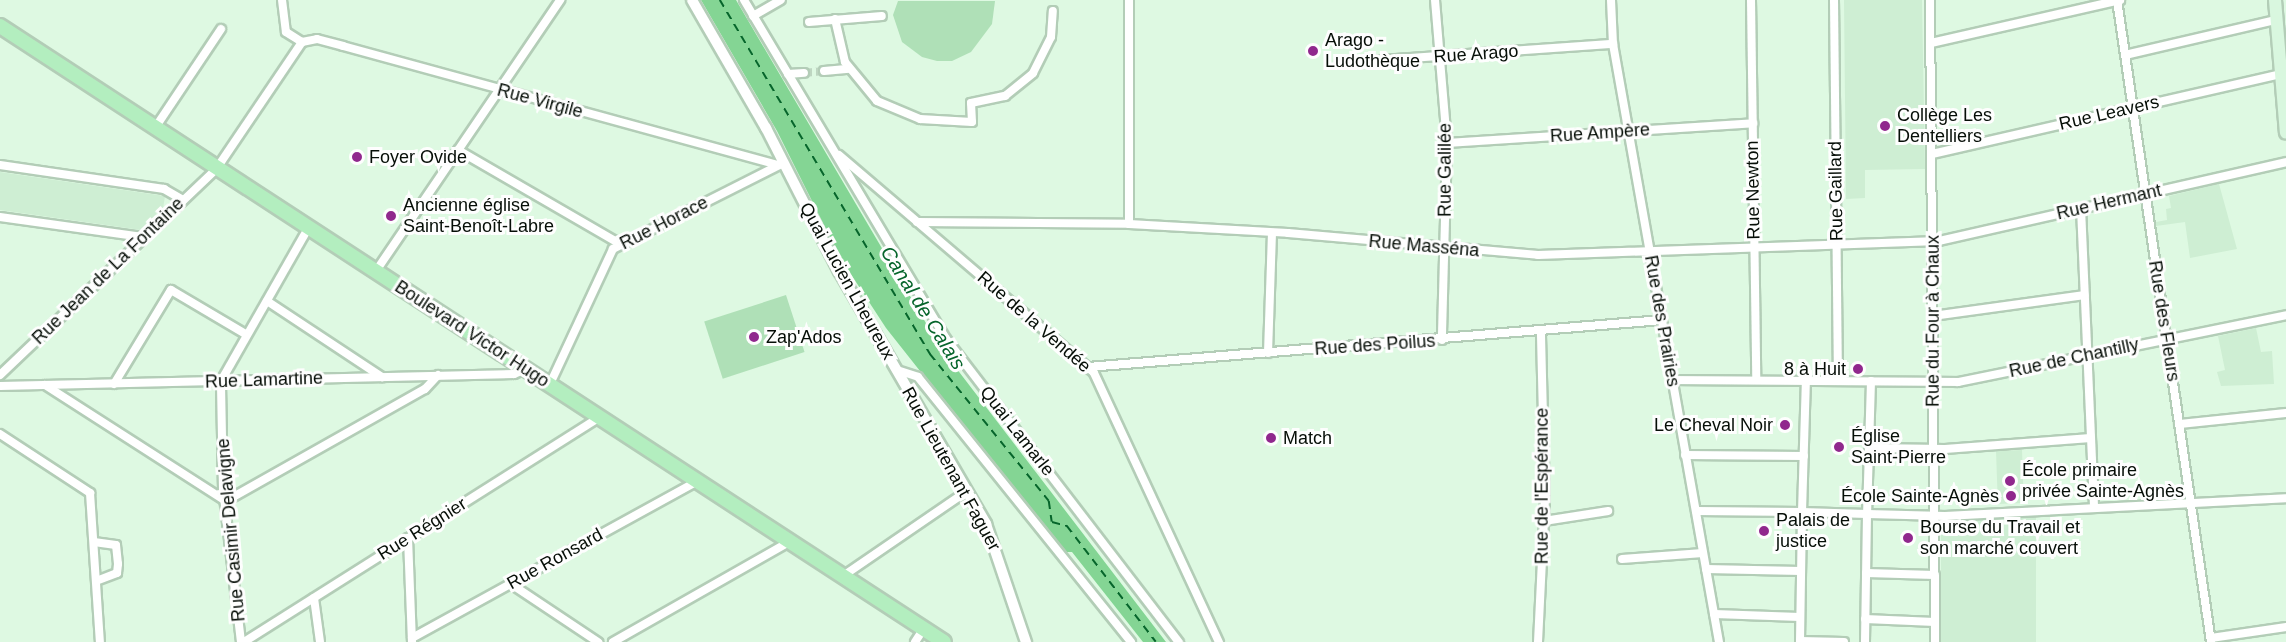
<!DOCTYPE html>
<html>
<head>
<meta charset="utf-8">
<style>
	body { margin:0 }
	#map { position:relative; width:2286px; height:642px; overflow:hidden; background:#def9e2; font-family:Helvetica,sans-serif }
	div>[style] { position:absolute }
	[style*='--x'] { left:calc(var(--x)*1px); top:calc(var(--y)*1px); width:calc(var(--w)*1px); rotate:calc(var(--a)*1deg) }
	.built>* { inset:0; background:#ceeed3; transform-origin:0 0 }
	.green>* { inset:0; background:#afe0b7; transform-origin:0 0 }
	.water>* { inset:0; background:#84d594 }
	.ferry>* { height:1.5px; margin-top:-0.75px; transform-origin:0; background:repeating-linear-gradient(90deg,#06652b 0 8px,transparent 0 14px) }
	.minor-tunnel>* { height:8px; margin-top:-4px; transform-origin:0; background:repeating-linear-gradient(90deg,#bed6c1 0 8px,transparent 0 12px) }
	.roads { filter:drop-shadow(2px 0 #b3cdb7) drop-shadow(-2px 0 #b3cdb7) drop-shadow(0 2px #b3cdb7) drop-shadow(0 -2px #b3cdb7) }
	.minor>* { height:8px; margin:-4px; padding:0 4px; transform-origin:4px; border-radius:4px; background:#fff }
	.tertiary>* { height:10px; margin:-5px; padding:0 5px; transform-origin:5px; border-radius:5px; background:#fff }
	.secondary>* { height:12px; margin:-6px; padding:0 6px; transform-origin:6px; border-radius:6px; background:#d9f7df }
	.primary>* { height:14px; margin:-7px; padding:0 7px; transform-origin:7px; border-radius:7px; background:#b3eebf }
	.dots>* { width:16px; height:16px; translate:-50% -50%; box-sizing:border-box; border:3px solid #fefefe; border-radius:50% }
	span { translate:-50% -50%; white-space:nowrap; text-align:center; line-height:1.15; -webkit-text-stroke:6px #fefefe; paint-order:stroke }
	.poi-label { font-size:18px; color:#060e07 }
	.left { translate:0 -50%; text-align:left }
	.right { translate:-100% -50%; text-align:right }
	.street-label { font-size:18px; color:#060e07 }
	.water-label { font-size:20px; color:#06652b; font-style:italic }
</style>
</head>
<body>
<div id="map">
	<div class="built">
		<i style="clip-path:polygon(1844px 0,1922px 0,1925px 169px,1865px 170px,1865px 198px,1846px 199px)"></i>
		<i style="clip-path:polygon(0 172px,165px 196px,163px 209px,141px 230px,0 210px)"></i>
		<i style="clip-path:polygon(2219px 184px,2237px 249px,2190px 258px,2185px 222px,2156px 226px,2156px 222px,2167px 220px,2166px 209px,2171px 208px,2169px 196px)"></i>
		<i style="clip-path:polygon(2256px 328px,2261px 352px,2272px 351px,2274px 384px,2221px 386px,2217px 372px,2225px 370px,2218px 336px)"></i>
		<i style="left:2022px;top:450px;width:53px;height:26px;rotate:88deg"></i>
		<i style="left:2036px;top:517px;width:125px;height:95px;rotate:90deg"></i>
	</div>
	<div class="green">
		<i style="clip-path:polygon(898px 1px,995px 1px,992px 24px,971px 52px,952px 61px,937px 61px,922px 57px,902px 42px,893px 15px)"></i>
		<i style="left:786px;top:295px;width:60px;height:86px;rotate:72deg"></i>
	</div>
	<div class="water">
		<i style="clip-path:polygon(701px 0,736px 0,940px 347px,1166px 642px,1143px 642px,1072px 552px,1063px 552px,886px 328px,841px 259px,777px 131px)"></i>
	</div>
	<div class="ferry">
		<i style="--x:720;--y:0;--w:412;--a:59.3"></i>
		<i style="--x:930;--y:354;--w:189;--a:51"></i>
		<i style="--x:1049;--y:501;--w:21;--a:82"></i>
		<i style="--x:1052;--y:522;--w:16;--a:15"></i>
		<i style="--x:1067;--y:526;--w:146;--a:52.5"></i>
	</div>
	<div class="minor-tunnel">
		<i style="--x:804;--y:73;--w:20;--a:-6"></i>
	</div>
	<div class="roads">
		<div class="minor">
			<i style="--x:282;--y:0;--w:32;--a:83"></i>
			<i style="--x:286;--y:32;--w:19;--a:32"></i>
			<i style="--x:744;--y:0;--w:396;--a:59.2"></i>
			<i style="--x:947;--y:340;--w:381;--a:52.5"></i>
			<i style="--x:1129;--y:0;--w:224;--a:90"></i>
			<i style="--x:1435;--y:0;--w:144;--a:85.2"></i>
			<i style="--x:1447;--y:143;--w:197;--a:91.5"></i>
			<i style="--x:1611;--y:0;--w:44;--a:87.4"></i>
			<i style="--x:1613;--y:44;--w:607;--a:79.95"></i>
			<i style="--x:1751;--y:0;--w:380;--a:89.2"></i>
			<i style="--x:1834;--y:0;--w:381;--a:89.4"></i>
			<i style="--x:1930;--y:0;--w:642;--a:89.55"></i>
			<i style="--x:2117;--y:0;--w:649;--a:81.67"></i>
			<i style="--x:753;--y:16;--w:32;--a:-30"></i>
			<i style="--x:835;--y:19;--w:44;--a:76.9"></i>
			<i style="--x:845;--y:62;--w:50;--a:50.6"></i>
			<i style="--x:877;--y:101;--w:47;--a:22.7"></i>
			<i style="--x:920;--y:119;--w:52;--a:3.3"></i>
			<i style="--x:972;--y:122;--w:19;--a:-93"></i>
			<i style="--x:971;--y:103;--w:35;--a:-12"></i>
			<i style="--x:1005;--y:96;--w:36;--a:-39"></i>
			<i style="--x:1033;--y:73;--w:40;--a:-63.4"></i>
			<i style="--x:1051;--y:37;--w:26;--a:-86"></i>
			<i style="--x:809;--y:22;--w:73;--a:-4.7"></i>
			<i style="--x:302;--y:42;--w:15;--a:-11"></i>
			<i style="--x:317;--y:39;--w:27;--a:15"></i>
			<i style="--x:343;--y:46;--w:451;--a:15.3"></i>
			<i style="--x:1931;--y:43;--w:194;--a:-12.8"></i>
			<i style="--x:2125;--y:55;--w:155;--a:-13.1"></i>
			<i style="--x:1339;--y:63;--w:275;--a:-4"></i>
			<i style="--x:824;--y:71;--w:25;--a:-5"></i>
			<i style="--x:788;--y:74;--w:16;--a:-4"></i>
			<i style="--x:155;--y:128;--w:119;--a:-56.3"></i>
			<i style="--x:1447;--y:143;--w:307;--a:-3.7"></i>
			<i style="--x:458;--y:150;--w:187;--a:30.1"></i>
			<i style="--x:1932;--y:154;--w:362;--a:-12.9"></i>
			<i style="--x:839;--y:155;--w:335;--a:40.5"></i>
			<i style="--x:1094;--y:373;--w:297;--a:65.1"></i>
			<i style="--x:0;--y:165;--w:166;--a:8.3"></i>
			<i style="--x:164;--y:189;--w:22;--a:30"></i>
			<i style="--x:2081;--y:208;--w:297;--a:87.5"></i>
			<i style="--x:0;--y:217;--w:144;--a:8"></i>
			<i style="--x:917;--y:222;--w:212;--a:0.5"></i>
			<i style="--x:1129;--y:224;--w:159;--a:3.2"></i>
			<i style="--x:1288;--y:233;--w:251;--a:5"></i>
			<i style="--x:1538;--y:255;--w:401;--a:-2"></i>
			<i style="--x:1939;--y:241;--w:356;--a:-12.8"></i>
			<i style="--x:376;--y:271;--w:328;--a:-55.8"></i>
			<i style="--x:267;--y:301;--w:138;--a:33.5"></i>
			<i style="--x:1933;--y:316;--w:153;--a:-7.9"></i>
			<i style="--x:1268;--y:353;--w:120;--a:-88.1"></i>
			<i style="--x:1088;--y:367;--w:576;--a:-4.68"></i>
			<i style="--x:897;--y:370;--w:22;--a:18"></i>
			<i style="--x:918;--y:377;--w:340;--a:51.2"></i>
			<i style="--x:0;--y:375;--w:300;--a:-43.6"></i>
			<i style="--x:217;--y:168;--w:152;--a:-56"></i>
			<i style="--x:1672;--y:380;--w:286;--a:0.4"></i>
			<i style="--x:1958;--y:382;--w:335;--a:-11.5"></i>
			<i style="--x:1871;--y:381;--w:133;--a:91.7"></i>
			<i style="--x:1867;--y:514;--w:78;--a:1.5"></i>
			<i style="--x:1945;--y:516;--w:341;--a:-3"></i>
			<i style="--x:114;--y:384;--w:110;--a:-58.8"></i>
			<i style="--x:171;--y:290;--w:88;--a:30.6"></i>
			<i style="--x:550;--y:384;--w:149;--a:-65"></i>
			<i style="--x:613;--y:249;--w:186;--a:-26.8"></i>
			<i style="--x:45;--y:385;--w:215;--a:32.7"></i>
			<i style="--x:226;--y:501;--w:228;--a:-29.4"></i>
			<i style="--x:425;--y:389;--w:19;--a:-47"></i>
			<i style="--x:0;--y:386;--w:514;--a:-1.34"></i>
			<i style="--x:514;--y:374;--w:13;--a:-23"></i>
			<i style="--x:2179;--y:424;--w:108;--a:-5.9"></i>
			<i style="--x:0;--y:434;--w:108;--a:33.2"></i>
			<i style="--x:90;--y:493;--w:149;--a:86.2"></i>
			<i style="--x:1869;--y:448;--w:76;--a:0.8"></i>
			<i style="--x:1945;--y:449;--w:146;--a:-4.3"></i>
			<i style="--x:1685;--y:455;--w:119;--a:0.5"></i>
			<i style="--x:1696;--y:511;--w:106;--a:0.5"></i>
			<i style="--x:1802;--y:512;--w:131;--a:-88.3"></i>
			<i style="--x:1544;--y:521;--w:65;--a:-8.9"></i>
			<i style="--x:408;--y:538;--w:104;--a:87.8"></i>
			<i style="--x:94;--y:542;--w:22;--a:8"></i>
			<i style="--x:116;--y:545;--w:19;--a:84"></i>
			<i style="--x:118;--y:564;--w:9;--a:96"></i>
			<i style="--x:117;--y:573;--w:22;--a:159"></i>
			<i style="--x:1622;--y:559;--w:81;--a:-4.2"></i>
			<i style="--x:1706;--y:569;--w:95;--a:1.2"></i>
			<i style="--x:1866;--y:573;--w:69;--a:1.7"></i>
			<i style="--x:843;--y:576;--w:150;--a:-34.4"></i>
			<i style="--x:511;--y:584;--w:105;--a:33.7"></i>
			<i style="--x:314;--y:598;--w:44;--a:82.2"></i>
			<i style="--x:1714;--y:614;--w:86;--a:2"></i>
			<i style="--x:1865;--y:619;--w:70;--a:2.5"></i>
			<i style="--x:412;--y:638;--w:325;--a:-28.8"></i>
			<i style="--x:2211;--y:638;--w:76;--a:-8.3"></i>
			<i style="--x:241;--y:642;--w:154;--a:-96.7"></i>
			<i style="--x:223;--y:489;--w:108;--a:-91.1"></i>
			<i style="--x:221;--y:381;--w:177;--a:-60.3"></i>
			<i style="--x:244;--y:642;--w:421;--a:-32.3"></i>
			<i style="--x:613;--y:642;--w:205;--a:-29.6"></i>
			<i style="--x:915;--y:642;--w:17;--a:-57"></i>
			<i style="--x:1538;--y:642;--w:143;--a:-87.2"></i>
			<i style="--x:1545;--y:499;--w:168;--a:-91.4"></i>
			<i style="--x:1844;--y:642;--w:44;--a:-178.7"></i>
			<i style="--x:1800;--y:641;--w:129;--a:-89.1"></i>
			<i style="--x:1802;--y:512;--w:65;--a:1.8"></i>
			<i style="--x:1867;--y:514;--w:128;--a:90.9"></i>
		</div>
		<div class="tertiary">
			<i style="--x:692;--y:0;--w:148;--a:60"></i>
			<i style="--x:766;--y:128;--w:161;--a:63"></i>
			<i style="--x:839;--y:271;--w:293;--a:59.8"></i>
			<i style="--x:986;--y:524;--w:125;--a:71.3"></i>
		</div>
		<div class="secondary">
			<i style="--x:2275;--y:0;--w:133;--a:85.3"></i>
		</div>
		<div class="primary">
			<i style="--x:0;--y:26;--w:1127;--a:33.13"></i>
		</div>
	</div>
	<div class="dots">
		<i style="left:1313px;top:51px;background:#90288d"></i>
		<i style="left:1885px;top:126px;background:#90288d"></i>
		<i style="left:357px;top:157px;background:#90288d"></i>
		<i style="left:391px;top:216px;background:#90288d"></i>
		<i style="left:754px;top:337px;background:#90288d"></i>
		<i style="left:1858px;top:369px;background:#90288d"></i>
		<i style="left:1785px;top:425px;background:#90288d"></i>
		<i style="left:1271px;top:438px;background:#90288d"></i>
		<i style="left:1839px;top:447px;background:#90288d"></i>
		<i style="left:2010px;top:481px;background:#90288d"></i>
		<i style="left:2011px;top:496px;background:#90288d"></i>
		<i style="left:1764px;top:531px;background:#90288d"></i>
		<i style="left:1908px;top:538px;background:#90288d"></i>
	</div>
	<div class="poi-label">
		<span class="left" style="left:1325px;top:51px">Arago -<br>Ludothèque</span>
		<span class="left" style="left:1897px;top:126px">Collège Les<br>Dentelliers</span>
		<span class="left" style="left:369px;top:157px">Foyer Ovide</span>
		<span class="left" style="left:403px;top:216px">Ancienne église<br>Saint-Benoît-Labre</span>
		<span class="left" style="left:766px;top:337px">Zap'Ados</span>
		<span class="right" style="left:1846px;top:369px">8 à Huit</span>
		<span class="right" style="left:1773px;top:425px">Le Cheval Noir</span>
		<span class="left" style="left:1851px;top:447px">Église<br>Saint-Pierre</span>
		<span class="left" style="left:1283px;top:438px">Match</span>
		<span class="left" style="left:2022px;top:481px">École primaire<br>privée Sainte-Agnès</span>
		<span class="right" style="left:1999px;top:496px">École Sainte-Agnès</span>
		<span class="left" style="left:1776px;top:531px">Palais de<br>justice</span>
		<span class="left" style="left:1920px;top:538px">Bourse du Travail et<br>son marché couvert</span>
	</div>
	<div class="street-label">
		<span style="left:1476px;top:54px;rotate:-4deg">Rue Arago</span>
		<span style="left:540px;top:101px;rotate:15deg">Rue Virgile</span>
		<span style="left:2109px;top:113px;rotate:-13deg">Rue Leavers</span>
		<span style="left:1600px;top:133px;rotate:-4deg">Rue Ampère</span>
		<span style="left:1445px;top:170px;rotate:-90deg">Rue Galilée</span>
		<span style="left:1753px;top:190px;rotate:-91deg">Rue Newton</span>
		<span style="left:1836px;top:191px;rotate:-91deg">Rue Gaillard</span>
		<span style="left:2109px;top:202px;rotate:-13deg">Rue Hermant</span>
		<span style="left:664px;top:223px;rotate:-27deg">Rue Horace</span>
		<span style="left:1424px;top:246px;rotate:5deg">Rue Masséna</span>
		<span style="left:108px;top:271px;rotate:-44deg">Rue Jean de La Fontaine</span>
		<span style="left:847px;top:281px;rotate:61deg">Quai Lucien Lheureux</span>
		<span style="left:1662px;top:321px;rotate:80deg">Rue des Prairies</span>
		<span style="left:1933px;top:321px;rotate:-90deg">Rue du Four à Chaux</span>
		<span style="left:2164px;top:321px;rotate:81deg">Rue des Fleurs</span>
		<span style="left:1034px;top:322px;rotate:41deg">Rue de la Vendée</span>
		<span style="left:472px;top:334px;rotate:33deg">Boulevard Victor Hugo</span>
		<span style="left:1375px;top:345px;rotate:-4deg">Rue des Poilus</span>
		<span style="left:2074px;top:358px;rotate:-12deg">Rue de Chantilly</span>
		<span style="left:264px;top:380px;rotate:-2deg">Rue Lamartine</span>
		<span style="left:1017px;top:431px;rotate:52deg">Quai Lamarle</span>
		<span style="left:951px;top:469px;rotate:61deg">Rue Lieutenant Faguer</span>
		<span style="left:1542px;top:486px;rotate:-90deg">Rue de l'Espérance</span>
		<span style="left:422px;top:529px;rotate:-32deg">Rue Régnier</span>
		<span style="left:231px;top:530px;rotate:-95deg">Rue Casimir Delavigne</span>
		<span style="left:555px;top:559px;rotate:-29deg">Rue Ronsard</span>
	</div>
	<div class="water-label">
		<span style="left:923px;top:308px;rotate:58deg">Canal de Calais</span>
	</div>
</div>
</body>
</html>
